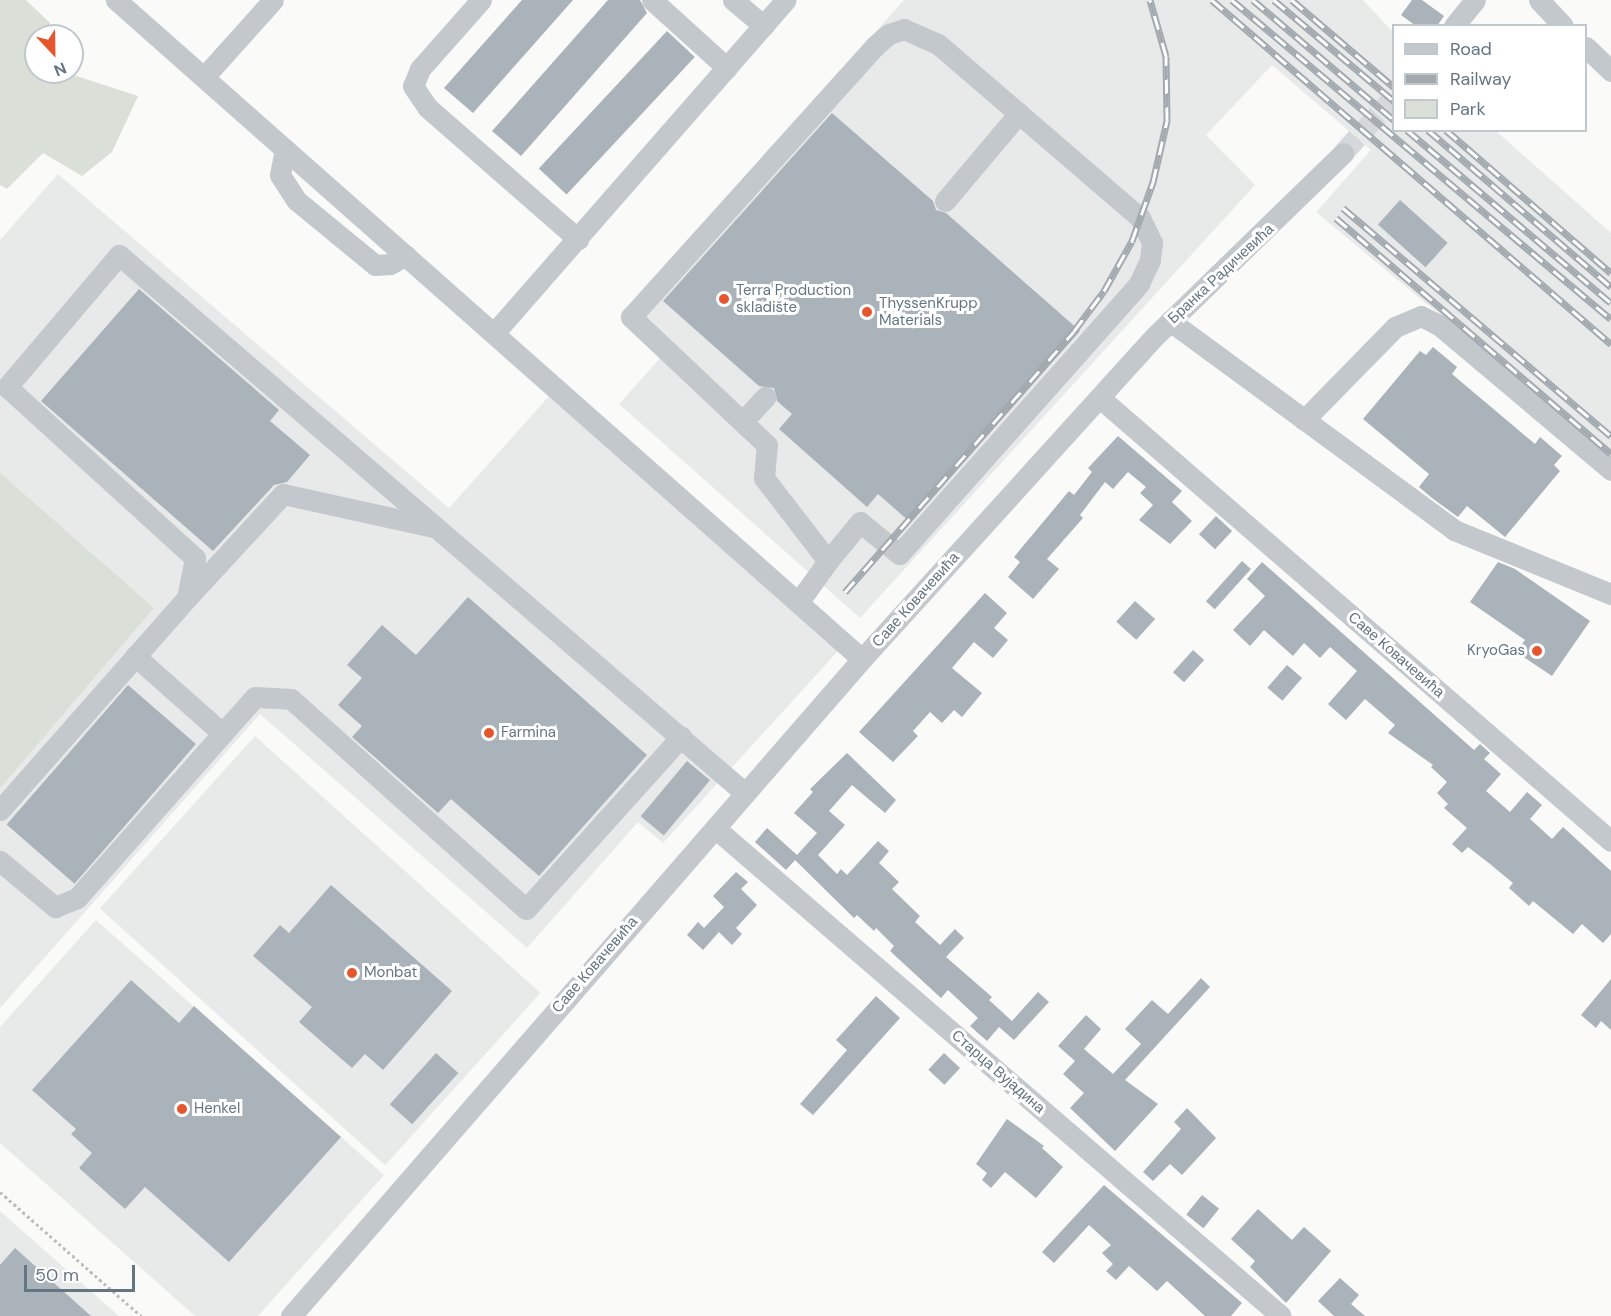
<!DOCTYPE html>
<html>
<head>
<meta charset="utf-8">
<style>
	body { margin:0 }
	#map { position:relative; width:1611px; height:1316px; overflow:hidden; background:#fafaf8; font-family:"DM Sans",sans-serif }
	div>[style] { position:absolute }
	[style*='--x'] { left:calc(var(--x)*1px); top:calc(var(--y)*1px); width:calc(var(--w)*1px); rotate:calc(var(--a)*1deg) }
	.built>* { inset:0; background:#e8e9e9; transform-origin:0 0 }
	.green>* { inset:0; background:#dadfd7 }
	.building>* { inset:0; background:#aab3b9; transform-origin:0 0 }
	.minor-tunnel>* { height:21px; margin-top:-10.5px; transform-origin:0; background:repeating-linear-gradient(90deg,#d5d9db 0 21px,transparent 0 31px) }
	.path>* { height:3px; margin-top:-1.5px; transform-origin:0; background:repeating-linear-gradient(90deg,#bbbfc2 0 3px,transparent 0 6px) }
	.minor>* { height:21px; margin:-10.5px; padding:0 10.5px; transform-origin:10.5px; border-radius:10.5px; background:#c3c8cc }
	.rail>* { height:7px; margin-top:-3.5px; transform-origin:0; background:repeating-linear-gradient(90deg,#fff 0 14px,#a2aab0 0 28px); box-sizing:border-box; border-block:2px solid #a2aab0 }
	.dots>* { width:16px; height:16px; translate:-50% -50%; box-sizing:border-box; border:3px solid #fff; border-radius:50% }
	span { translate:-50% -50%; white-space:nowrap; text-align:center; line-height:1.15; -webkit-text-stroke:6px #fff; paint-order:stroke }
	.street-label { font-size:15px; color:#657683 }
	.poi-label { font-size:15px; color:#657683 }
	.left { translate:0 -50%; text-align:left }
	.right { translate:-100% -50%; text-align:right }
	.legend { position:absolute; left:1392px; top:24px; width:195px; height:108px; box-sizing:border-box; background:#fff; border:2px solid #c1c8cd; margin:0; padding:8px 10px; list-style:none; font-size:18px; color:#657683 }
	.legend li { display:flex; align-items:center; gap:12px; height:30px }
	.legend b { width:30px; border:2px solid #c1c8cd }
	.north { position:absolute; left:24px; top:24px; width:60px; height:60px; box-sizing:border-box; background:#fff; border:2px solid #c1c8cd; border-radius:50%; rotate:158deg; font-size:16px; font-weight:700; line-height:24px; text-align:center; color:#657683 }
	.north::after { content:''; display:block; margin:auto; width:21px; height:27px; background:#e4572e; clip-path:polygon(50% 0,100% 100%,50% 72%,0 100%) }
	.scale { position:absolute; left:24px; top:1265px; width:111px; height:27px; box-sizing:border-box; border:3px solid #657683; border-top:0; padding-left:8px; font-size:18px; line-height:21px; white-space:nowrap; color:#657683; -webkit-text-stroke:4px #fff; paint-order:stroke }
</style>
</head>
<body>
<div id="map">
	<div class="built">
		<i style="clip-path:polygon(904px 0,1363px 0,1393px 32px,1394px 130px,1496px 131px,1611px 233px,1611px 457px,1316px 212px,1371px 150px,1272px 65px,1206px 135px,1255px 185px,860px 618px,619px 404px,662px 356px,620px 317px)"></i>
		<i style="clip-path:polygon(58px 174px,449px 508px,551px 394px,838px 651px,663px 843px,638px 822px,527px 948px,260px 714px,0 1008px,0 240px)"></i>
		<i style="left:255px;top:736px;width:384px;height:232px;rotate:42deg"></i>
		<i style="clip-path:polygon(96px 920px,384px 1175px,258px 1316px,195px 1316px,0 1143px,0 1027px)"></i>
		<i style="clip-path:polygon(0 1211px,119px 1316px,0 1316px)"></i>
	</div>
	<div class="green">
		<i style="clip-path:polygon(0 0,26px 0,50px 23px,49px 36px,36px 36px,36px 72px,64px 72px,138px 96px,112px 152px,82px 176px,43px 153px,7px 189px,0 185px)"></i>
		<i style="clip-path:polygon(0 473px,154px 608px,0 788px)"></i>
	</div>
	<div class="building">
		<i style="clip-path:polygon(522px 0,573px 0,473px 113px,444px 88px)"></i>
		<i style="clip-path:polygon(608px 0,640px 0,647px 13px,521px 156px,492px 131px)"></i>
		<i style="clip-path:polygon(1412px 0,1422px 0,1444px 16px,1437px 26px,1416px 26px,1401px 15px)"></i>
		<i style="left:667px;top:31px;width:38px;height:188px;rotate:43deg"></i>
		<i style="clip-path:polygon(832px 113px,933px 201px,936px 210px,946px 213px,1080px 331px,910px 522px,878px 494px,867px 507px,779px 429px,792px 414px,777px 401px,774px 388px,759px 386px,663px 301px)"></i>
		<i style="left:1400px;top:200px;width:64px;height:33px;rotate:42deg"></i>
		<i style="clip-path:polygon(139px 289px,279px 410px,270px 421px,310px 455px,287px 482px,274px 485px,213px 551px,41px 401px)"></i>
		<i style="clip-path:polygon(1433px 347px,1457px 367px,1452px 374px,1535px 444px,1540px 437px,1562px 456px,1554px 465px,1560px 471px,1505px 537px,1467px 506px,1458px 517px,1432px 498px,1419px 487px,1429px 474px,1363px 419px,1420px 351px,1426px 355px)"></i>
		<i style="clip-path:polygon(1118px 436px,1182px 491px,1172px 502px,1192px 521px,1170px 544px,1139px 520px,1153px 505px,1140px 493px,1146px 487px,1128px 472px,1113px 489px,1105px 482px,1080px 515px,1083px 518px,1047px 559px,1059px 569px,1033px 599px,1008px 577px,1020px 562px,1014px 557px,1069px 491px,1074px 495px,1092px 472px,1088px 468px)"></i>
		<i style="left:1216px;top:516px;width:22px;height:25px;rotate:43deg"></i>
		<i style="left:1242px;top:561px;width:12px;height:54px;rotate:42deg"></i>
		<i style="clip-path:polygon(1262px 562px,1474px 750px,1480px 744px,1490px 753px,1484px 759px,1501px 774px,1486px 791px,1510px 812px,1527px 792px,1542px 805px,1530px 819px,1552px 839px,1563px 827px,1611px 871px,1611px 934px,1603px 943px,1582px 924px,1573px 934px,1533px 901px,1529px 906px,1509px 888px,1513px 883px,1490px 864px,1468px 847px,1462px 853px,1452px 844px,1467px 828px,1444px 808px,1448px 804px,1437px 793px,1447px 782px,1431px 767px,1433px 765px,1388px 733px,1395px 725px,1365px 699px,1346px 720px,1328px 704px,1357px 671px,1330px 647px,1320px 658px,1304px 643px,1293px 656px,1264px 630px,1250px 646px,1233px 630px,1265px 596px,1247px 579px)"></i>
		<i style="clip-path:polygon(1498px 562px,1515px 569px,1590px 621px,1552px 676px,1516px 652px,1525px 640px,1470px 602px)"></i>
		<i style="clip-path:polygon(985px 593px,1007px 613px,994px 628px,1008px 640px,993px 658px,974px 642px,952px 668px,982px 693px,962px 717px,954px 710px,942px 723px,930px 712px,913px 731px,918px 736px,893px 762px,859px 732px)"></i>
		<i style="clip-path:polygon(468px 597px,647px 755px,539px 876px,451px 799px,438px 813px,352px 737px,362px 726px,338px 705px,362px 678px,347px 665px,382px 625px,416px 655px)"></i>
		<i style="left:1135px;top:601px;width:27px;height:28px;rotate:42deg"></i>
		<i style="left:1193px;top:650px;width:15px;height:30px;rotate:42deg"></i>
		<i style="left:1287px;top:665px;width:20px;height:30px;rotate:41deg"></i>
		<i style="left:128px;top:685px;width:90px;height:185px;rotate:41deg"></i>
		<i style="clip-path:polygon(847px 753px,896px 800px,885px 813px,852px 785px,829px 811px,845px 825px,818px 855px,837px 874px,841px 869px,847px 875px,878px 841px,889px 851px,879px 863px,899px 882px,892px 889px,920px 916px,915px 922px,940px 945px,955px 929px,964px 938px,946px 957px,992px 997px,989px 1000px,1012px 1021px,1038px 992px,1049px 1002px,1014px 1040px,999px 1027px,987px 1041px,970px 1026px,978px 1018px,948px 990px,941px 998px,890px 951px,894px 946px,876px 928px,874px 931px,857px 915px,854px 918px,795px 860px,786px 870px,755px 842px,767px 828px,797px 855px,817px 833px,794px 813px,813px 792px,810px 789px)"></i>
		<i style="left:687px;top:761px;width:30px;height:72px;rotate:40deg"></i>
		<i style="clip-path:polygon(736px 872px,748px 882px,741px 889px,757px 905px,736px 928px,742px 934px,732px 945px,719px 932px,703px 950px,687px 935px,698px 922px,704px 928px,724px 907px,713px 896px)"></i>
		<i style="clip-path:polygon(331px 885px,452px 991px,383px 1070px,365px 1054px,352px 1068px,299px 1022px,312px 1007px,253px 956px,280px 925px,289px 933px)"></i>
		<i style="clip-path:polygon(1201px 978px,1210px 987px,1125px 1080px,1158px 1104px,1115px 1151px,1070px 1108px,1084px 1093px,1063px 1074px,1075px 1061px,1058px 1046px,1086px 1015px,1101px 1029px,1084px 1049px,1113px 1074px,1141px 1044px,1125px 1029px,1152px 1000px,1168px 1014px)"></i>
		<i style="clip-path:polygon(1611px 979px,1611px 1030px,1601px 1021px,1596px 1028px,1581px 1015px)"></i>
		<i style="clip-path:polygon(131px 980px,179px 1023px,194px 1006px,341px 1137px,229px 1262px,145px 1187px,125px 1209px,79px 1168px,92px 1153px,71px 1134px,76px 1129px,32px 1090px)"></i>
		<i style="clip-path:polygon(876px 996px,900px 1018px,813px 1115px,800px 1104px,847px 1050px,836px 1040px)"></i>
		<i style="left:436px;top:1053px;width:30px;height:69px;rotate:42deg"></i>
		<i style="left:944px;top:1053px;width:22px;height:23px;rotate:43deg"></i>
		<i style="clip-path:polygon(1187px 1108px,1216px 1138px,1182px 1175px,1170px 1164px,1153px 1181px,1143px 1172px,1181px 1129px,1174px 1122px)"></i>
		<i style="clip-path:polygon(1007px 1119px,1044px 1146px,1042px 1148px,1063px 1167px,1036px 1198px,1005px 1172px,991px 1188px,982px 1180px,987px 1173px,976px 1164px)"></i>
		<i style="clip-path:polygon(1104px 1185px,1242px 1303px,1231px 1316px,1205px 1316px,1167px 1281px,1157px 1291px,1129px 1266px,1116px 1280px,1106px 1271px,1113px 1264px,1102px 1253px,1111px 1245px,1089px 1225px,1054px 1263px,1042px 1252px)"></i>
		<i style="left:1202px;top:1195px;width:22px;height:25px;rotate:39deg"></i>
		<i style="clip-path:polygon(1258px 1209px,1292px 1240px,1304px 1227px,1331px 1251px,1286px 1303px,1250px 1267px,1255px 1261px,1231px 1239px)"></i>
		<i style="clip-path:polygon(15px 1248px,91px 1316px,0 1316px,0 1265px)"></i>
		<i style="clip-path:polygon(1340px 1278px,1359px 1295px,1351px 1304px,1365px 1316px,1334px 1316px,1318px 1301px)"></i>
	</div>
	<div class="minor-tunnel">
		<i style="--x:1343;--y:153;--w:76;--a:-47.7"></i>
	</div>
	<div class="path">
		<i style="--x:0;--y:1192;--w:188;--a:41.3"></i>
	</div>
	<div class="minor">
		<i style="--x:116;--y:0;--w:995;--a:41.46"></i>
		<i style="--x:481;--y:0;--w:92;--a:131.5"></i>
		<i style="--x:420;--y:69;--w:18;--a:112"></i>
		<i style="--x:413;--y:86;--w:25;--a:56"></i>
		<i style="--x:427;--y:107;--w:201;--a:41.2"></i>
		<i style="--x:652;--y:0;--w:101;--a:42.2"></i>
		<i style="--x:733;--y:0;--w:40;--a:40"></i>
		<i style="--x:1539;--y:0;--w:35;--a:47"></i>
		<i style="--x:1454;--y:26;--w:33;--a:-51"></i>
		<i style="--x:1586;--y:47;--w:35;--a:44"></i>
		<i style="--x:204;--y:77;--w:103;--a:-48.1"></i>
		<i style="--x:285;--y:149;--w:26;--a:101"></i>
		<i style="--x:280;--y:175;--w:30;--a:57"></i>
		<i style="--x:296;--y:200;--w:102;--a:39.4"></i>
		<i style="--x:375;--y:265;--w:15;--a:-4"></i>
		<i style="--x:390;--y:264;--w:18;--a:-29"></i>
		<i style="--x:945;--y:201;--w:115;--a:-49.9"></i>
		<i style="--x:1170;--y:321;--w:353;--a:36.3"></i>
		<i style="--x:1454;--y:530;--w:170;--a:22.2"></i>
		<i style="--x:495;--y:332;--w:441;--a:-48.8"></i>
		<i style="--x:1100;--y:398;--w:676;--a:40.92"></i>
		<i style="--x:1304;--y:420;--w:130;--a:-45.6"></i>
		<i style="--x:1395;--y:327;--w:28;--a:-23"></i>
		<i style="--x:1421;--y:316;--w:20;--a:27"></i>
		<i style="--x:1439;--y:325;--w:225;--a:40.1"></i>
		<i style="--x:743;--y:421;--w:33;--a:-47"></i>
		<i style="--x:187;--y:598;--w:142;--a:-47.3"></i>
		<i style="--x:283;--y:494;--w:154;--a:12.4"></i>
		<i style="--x:800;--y:600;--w:48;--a:-54.3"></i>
		<i style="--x:828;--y:561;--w:105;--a:-127.6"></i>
		<i style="--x:764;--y:478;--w:33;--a:-85"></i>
		<i style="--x:767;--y:445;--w:187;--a:-136.7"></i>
		<i style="--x:631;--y:317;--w:365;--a:-48"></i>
		<i style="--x:875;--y:46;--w:18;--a:-41"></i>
		<i style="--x:889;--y:34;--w:16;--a:-18"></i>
		<i style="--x:904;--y:29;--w:37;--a:24"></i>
		<i style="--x:938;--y:44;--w:267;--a:40.7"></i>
		<i style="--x:1140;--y:218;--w:28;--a:64"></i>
		<i style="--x:1152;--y:243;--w:17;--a:97"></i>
		<i style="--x:1150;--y:260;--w:26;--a:115"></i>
		<i style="--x:1139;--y:284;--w:361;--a:131.6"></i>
		<i style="--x:899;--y:554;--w:50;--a:-140.6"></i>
		<i style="--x:860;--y:522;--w:50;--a:129.4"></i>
		<i style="--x:135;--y:656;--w:116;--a:41.5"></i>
		<i style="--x:0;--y:810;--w:283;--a:-48.6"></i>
		<i style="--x:187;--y:598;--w:41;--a:-78.7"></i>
		<i style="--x:195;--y:558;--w:254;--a:-137.7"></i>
		<i style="--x:7;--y:387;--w:173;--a:-49.7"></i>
		<i style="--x:119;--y:255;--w:825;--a:40.68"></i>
		<i style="--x:715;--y:828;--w:747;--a:40.77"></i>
		<i style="--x:0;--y:861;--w:72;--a:39.9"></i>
		<i style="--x:55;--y:907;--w:24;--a:-22"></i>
		<i style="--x:77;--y:898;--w:268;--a:-48.5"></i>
		<i style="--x:255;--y:697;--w:36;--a:3"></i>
		<i style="--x:291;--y:699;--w:315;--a:41.8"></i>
		<i style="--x:526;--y:909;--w:232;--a:-48"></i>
		<i style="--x:291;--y:1316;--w:870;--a:-49.01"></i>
		<i style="--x:862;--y:659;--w:435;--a:-47.8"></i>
		<i style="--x:1154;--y:337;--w:264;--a:-44.2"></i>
	</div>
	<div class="rail">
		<i style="--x:1212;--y:0;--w:527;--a:40.77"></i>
		<i style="--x:1232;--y:0;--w:495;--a:40.1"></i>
		<i style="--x:1253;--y:0;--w:185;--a:40.4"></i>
		<i style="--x:1274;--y:0;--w:157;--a:40.1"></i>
		<i style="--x:1292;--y:0;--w:134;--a:40.5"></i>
		<i style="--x:1407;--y:130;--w:267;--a:40.3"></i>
		<i style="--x:1428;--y:130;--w:241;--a:40.6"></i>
		<i style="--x:1446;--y:130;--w:218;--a:40.9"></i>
		<i style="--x:1343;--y:208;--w:352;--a:40.4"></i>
		<i style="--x:1336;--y:218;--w:362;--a:40.6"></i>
		<i style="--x:845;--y:592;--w:347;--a:-48.7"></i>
		<i style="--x:1074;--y:331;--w:50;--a:-53.1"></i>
		<i style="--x:1104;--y:291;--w:57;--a:-60.8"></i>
		<i style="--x:1132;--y:241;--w:63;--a:-70.4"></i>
		<i style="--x:1153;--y:182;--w:63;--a:-77.1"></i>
		<i style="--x:1167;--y:121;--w:65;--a:-90.9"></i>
		<i style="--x:1166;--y:56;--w:58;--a:-105.9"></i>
	</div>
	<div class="dots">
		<i style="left:724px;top:299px;background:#e4572e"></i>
		<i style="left:867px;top:312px;background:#e4572e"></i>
		<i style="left:1537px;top:651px;background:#e4572e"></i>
		<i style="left:489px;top:733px;background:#e4572e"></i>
		<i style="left:352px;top:973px;background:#e4572e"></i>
		<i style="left:182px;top:1109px;background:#e4572e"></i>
	</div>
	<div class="street-label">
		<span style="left:1221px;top:274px;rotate:-43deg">Бранка Радичевића</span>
		<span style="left:916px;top:600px;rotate:-48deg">Саве Ковачевића</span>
		<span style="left:1396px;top:655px;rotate:41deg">Саве Ковачевића</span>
		<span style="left:595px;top:965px;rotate:-49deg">Саве Ковачевића</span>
		<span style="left:998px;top:1072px;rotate:41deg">Старца Вујадина</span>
	</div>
	<div class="poi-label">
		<span class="left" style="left:736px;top:299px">Terra Production<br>skladište</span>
		<span class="left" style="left:879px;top:312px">ThyssenKrupp<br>Materials</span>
		<span class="right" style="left:1525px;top:651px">KryoGas</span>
		<span class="left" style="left:501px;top:733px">Farmina</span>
		<span class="left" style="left:364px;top:973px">Monbat</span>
		<span class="left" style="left:194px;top:1109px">Henkel</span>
	</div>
	<ul class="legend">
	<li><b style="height:8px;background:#c3c8cc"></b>Road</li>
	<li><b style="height:8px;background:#a2aab0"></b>Railway</li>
	<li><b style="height:16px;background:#dadfd7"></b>Park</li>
	</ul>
	<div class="north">N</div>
	<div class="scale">50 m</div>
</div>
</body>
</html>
